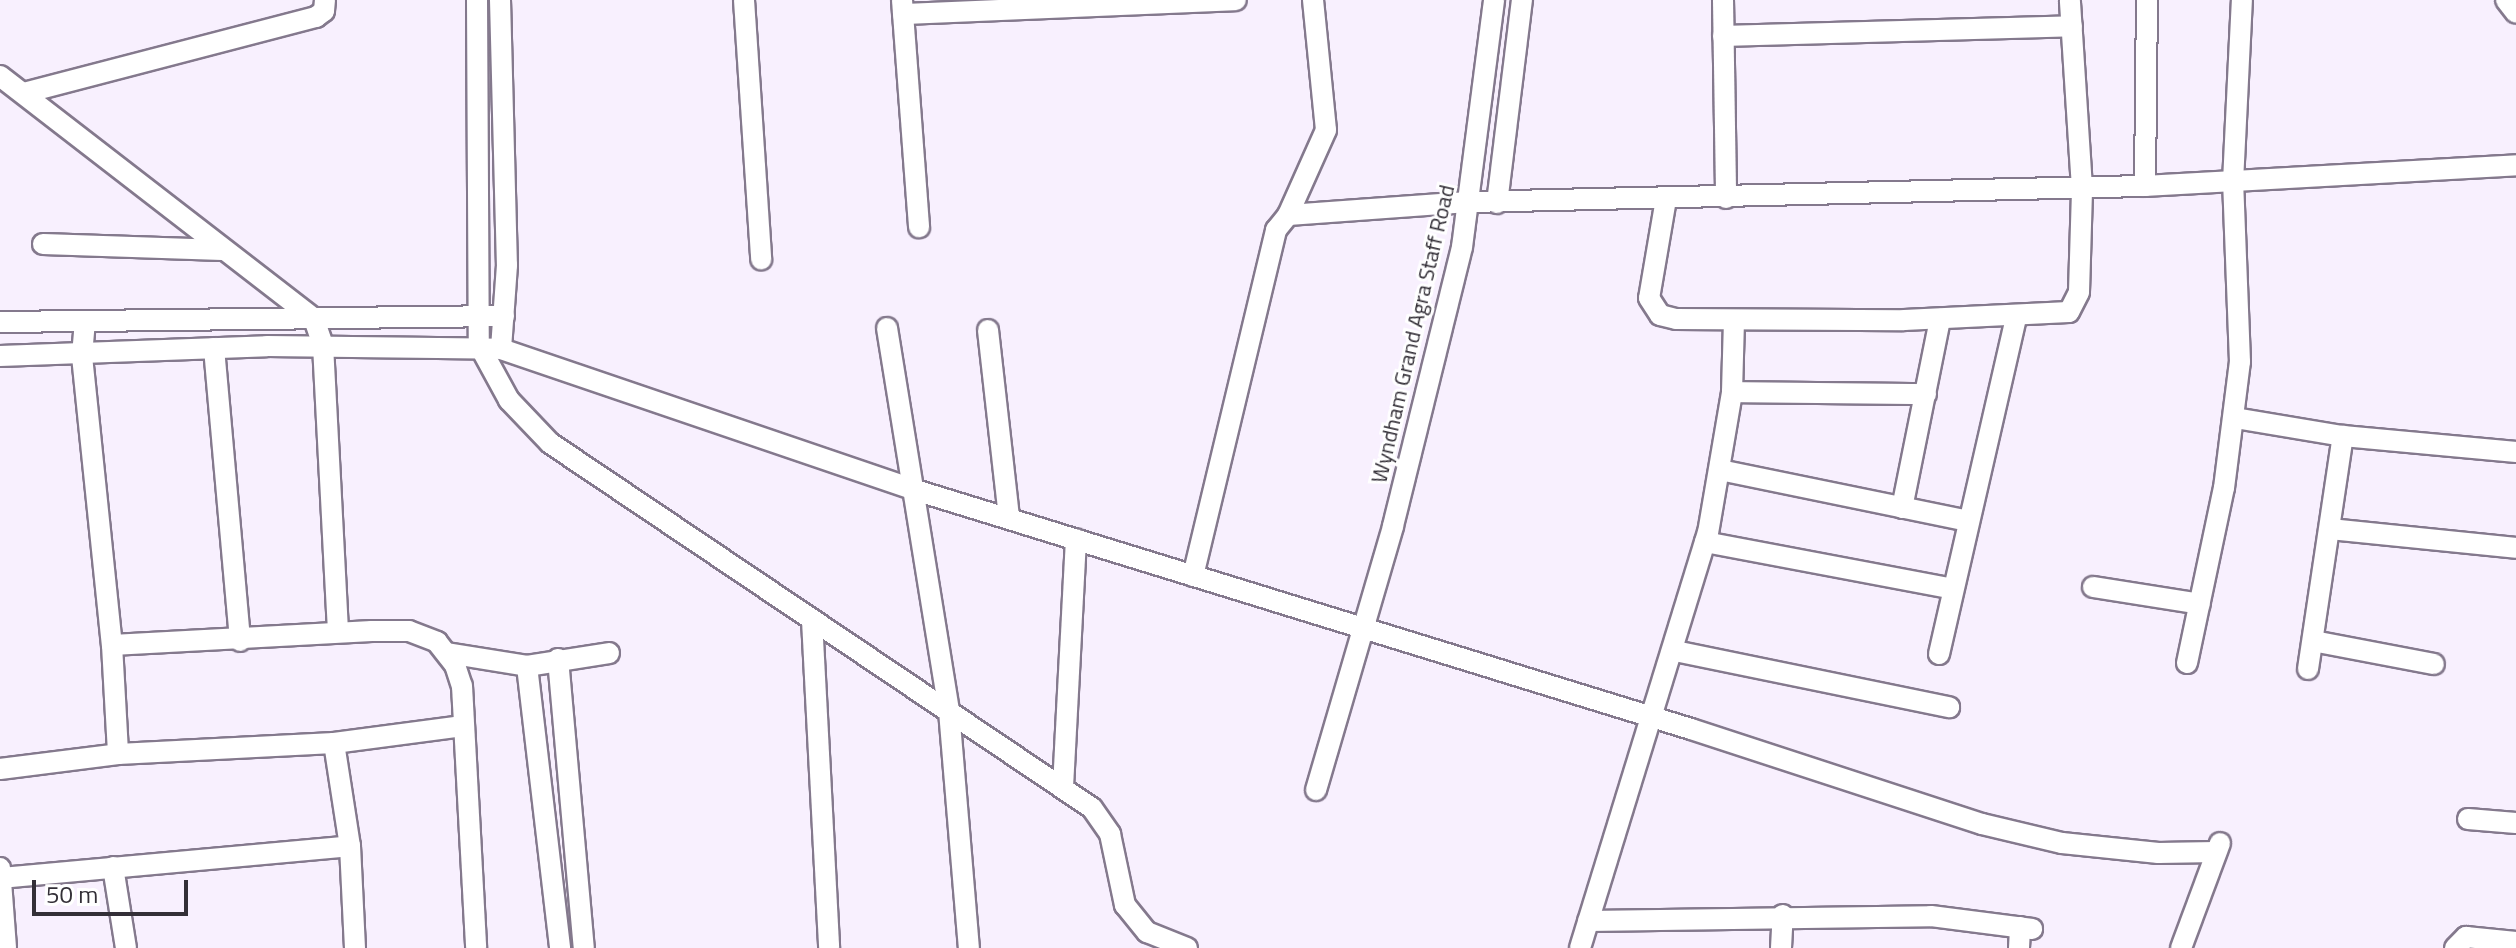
<!DOCTYPE html>
<html>
<head>
<meta charset="utf-8">
<style>
	body { margin:0 }
	#map { position:relative; width:2516px; height:948px; overflow:hidden; background:#f8f0fe; font-family:"Titillium Web",sans-serif }
	div>[style] { position:absolute }
	[style*='--x'] { left:calc(var(--x)*1px); top:calc(var(--y)*1px); width:calc(var(--w)*1px); rotate:calc(var(--a)*1deg) }
	.roads { filter:drop-shadow(2px 0 #84798d) drop-shadow(-2px 0 #84798d) drop-shadow(0 2px #84798d) drop-shadow(0 -2px #84798d) }
	.minor>* { height:20px; margin:-10px; padding:0 10px; transform-origin:10px; border-radius:10px; background:#fff }
	span { translate:-50% -50%; white-space:nowrap; text-align:center; line-height:1.15; -webkit-text-stroke:6px #fff; paint-order:stroke }
	.street-label { font-size:22px; color:#332f37 }
	.scale { position:absolute; left:32px; top:880px; width:156px; height:36px; box-sizing:border-box; border:4px solid #332f37; border-top:0; padding-left:10px; font-size:24px; line-height:28px; white-space:nowrap; color:#332f37; -webkit-text-stroke:6px #fff; paint-order:stroke }
</style>
</head>
<body>
<div id="map">
	<div class="roads">
		<div class="minor">
			<i style="--x:477;--y:0;--w:345;--a:89.7"></i>
			<i style="--x:479;--y:345;--w:63;--a:61.4"></i>
			<i style="--x:509;--y:400;--w:59;--a:46.4"></i>
			<i style="--x:550;--y:443;--w:653;--a:33.96"></i>
			<i style="--x:1092;--y:808;--w:32;--a:55"></i>
			<i style="--x:1110;--y:834;--w:73;--a:78.1"></i>
			<i style="--x:1125;--y:905;--w:35;--a:51"></i>
			<i style="--x:1147;--y:932;--w:43;--a:21.8"></i>
			<i style="--x:500;--y:0;--w:265;--a:88.5"></i>
			<i style="--x:507;--y:265;--w:84;--a:94.1"></i>
			<i style="--x:744;--y:0;--w:260;--a:86.2"></i>
			<i style="--x:902;--y:0;--w:228;--a:85.7"></i>
			<i style="--x:1723;--y:0;--w:198;--a:89.1"></i>
			<i style="--x:2506;--y:0;--w:16;--a:52"></i>
			<i style="--x:903;--y:14;--w:333;--a:-2.4"></i>
			<i style="--x:1723;--y:36;--w:349;--a:-1.6"></i>
			<i style="--x:0;--y:76;--w:397;--a:37.7"></i>
			<i style="--x:314;--y:319;--w:28;--a:71"></i>
			<i style="--x:323;--y:345;--w:286;--a:87"></i>
			<i style="--x:24;--y:93;--w:302;--a:-14.6"></i>
			<i style="--x:316;--y:17;--w:10;--a:-37"></i>
			<i style="--x:324;--y:11;--w:11;--a:-85"></i>
			<i style="--x:2145;--y:186;--w:186;--a:-89.4"></i>
			<i style="--x:1666;--y:199;--w:100;--a:99.7"></i>
			<i style="--x:1649;--y:298;--w:20;--a:57"></i>
			<i style="--x:1660;--y:315;--w:16;--a:14"></i>
			<i style="--x:1676;--y:319;--w:228;--a:0.3"></i>
			<i style="--x:1904;--y:320;--w:165;--a:-2.8"></i>
			<i style="--x:2069;--y:312;--w:22;--a:-63"></i>
			<i style="--x:2079;--y:292;--w:104;--a:-88.3"></i>
			<i style="--x:2082;--y:188;--w:188;--a:-93.7"></i>
			<i style="--x:1497;--y:203;--w:205;--a:-83"></i>
			<i style="--x:1288;--y:215;--w:93;--a:-65.9"></i>
			<i style="--x:1326;--y:130;--w:131;--a:-95.7"></i>
			<i style="--x:43;--y:244;--w:179;--a:1.9"></i>
			<i style="--x:85;--y:321;--w:35;--a:95"></i>
			<i style="--x:82;--y:356;--w:291;--a:84.1"></i>
			<i style="--x:112;--y:645;--w:109;--a:86.8"></i>
			<i style="--x:0;--y:322;--w:504;--a:-0.68"></i>
			<i style="--x:887;--y:328;--w:388;--a:80.8"></i>
			<i style="--x:949;--y:711;--w:238;--a:85.2"></i>
			<i style="--x:988;--y:330;--w:188;--a:83.6"></i>
			<i style="--x:214;--y:348;--w:294;--a:84.9"></i>
			<i style="--x:0;--y:356;--w:267;--a:-2.1"></i>
			<i style="--x:267;--y:346;--w:234;--a:0.7"></i>
			<i style="--x:501;--y:349;--w:437;--a:18.8"></i>
			<i style="--x:915;--y:490;--w:812;--a:17.12"></i>
			<i style="--x:1691;--y:729;--w:306;--a:18.1"></i>
			<i style="--x:1982;--y:824;--w:82;--a:13.4"></i>
			<i style="--x:2062;--y:843;--w:97;--a:5.9"></i>
			<i style="--x:2158;--y:853;--w:58;--a:-1"></i>
			<i style="--x:1732;--y:392;--w:194;--a:0.6"></i>
			<i style="--x:2235;--y:418;--w:109;--a:9.5"></i>
			<i style="--x:2343;--y:436;--w:174;--a:5.3"></i>
			<i style="--x:1720;--y:470;--w:253;--a:11.6"></i>
			<i style="--x:1902;--y:508;--w:193;--a:-78.6"></i>
			<i style="--x:2330;--y:529;--w:187;--a:5.8"></i>
			<i style="--x:1705;--y:542;--w:252;--a:10.7"></i>
			<i style="--x:1193;--y:576;--w:356;--a:-76.5"></i>
			<i style="--x:1276;--y:230;--w:19;--a:-51"></i>
			<i style="--x:1288;--y:215;--w:181;--a:-4.1"></i>
			<i style="--x:1469;--y:202;--w:676;--a:-1.36"></i>
			<i style="--x:2145;--y:186;--w:372;--a:-3.2"></i>
			<i style="--x:2093;--y:587;--w:108;--a:9"></i>
			<i style="--x:812;--y:620;--w:328;--a:87"></i>
			<i style="--x:2313;--y:641;--w:123;--a:10.8"></i>
			<i style="--x:112;--y:645;--w:260;--a:-3.1"></i>
			<i style="--x:372;--y:631;--w:37;--a:0"></i>
			<i style="--x:409;--y:631;--w:30;--a:21"></i>
			<i style="--x:437;--y:642;--w:29;--a:52"></i>
			<i style="--x:455;--y:665;--w:22;--a:72"></i>
			<i style="--x:462;--y:686;--w:262;--a:86.9"></i>
			<i style="--x:1675;--y:651;--w:280;--a:11.6"></i>
			<i style="--x:447;--y:653;--w:81;--a:9.2"></i>
			<i style="--x:527;--y:666;--w:83;--a:-9"></i>
			<i style="--x:1939;--y:654;--w:345;--a:-77.1"></i>
			<i style="--x:558;--y:659;--w:290;--a:84.9"></i>
			<i style="--x:2187;--y:663;--w:179;--a:-78.1"></i>
			<i style="--x:2224;--y:488;--w:127;--a:-82.8"></i>
			<i style="--x:2240;--y:362;--w:180;--a:-92.2"></i>
			<i style="--x:2233;--y:182;--w:182;--a:-87.2"></i>
			<i style="--x:527;--y:666;--w:284;--a:83.3"></i>
			<i style="--x:2308;--y:669;--w:236;--a:-81.5"></i>
			<i style="--x:334;--y:743;--w:104;--a:81.2"></i>
			<i style="--x:350;--y:846;--w:102;--a:87.2"></i>
			<i style="--x:0;--y:769;--w:119;--a:-7.2"></i>
			<i style="--x:118;--y:754;--w:216;--a:-2.9"></i>
			<i style="--x:334;--y:743;--w:130;--a:-7.5"></i>
			<i style="--x:1063;--y:787;--w:248;--a:-87"></i>
			<i style="--x:1316;--y:790;--w:275;--a:-73.7"></i>
			<i style="--x:1393;--y:526;--w:287;--a:-76.1"></i>
			<i style="--x:1462;--y:247;--w:249;--a:-82.6"></i>
			<i style="--x:2468;--y:819;--w:48;--a:4.8"></i>
			<i style="--x:113;--y:867;--w:82;--a:80.9"></i>
			<i style="--x:0;--y:868;--w:80;--a:85.7"></i>
			<i style="--x:1;--y:878;--w:350;--a:-5.2"></i>
			<i style="--x:1588;--y:921;--w:343;--a:-0.8"></i>
			<i style="--x:1931;--y:916;--w:102;--a:7.3"></i>
			<i style="--x:1580;--y:948;--w:434;--a:-72.9"></i>
			<i style="--x:1708;--y:533;--w:143;--a:-80.3"></i>
			<i style="--x:1732;--y:392;--w:72;--a:-88.4"></i>
			<i style="--x:1781;--y:948;--w:33;--a:-87"></i>
			<i style="--x:2019;--y:948;--w:21;--a:-87"></i>
			<i style="--x:2181;--y:948;--w:112;--a:-69.6"></i>
			<i style="--x:2455;--y:948;--w:16;--a:-45"></i>
			<i style="--x:2466;--y:937;--w:50;--a:5.7"></i>
		</div>
	</div>
	<div class="street-label">
		<span style="left:1413px;top:334px;rotate:-77deg">Wyndham Grand Agra Staff Road</span>
	</div>
	<div class="scale">50 m</div>
</div>
</body>
</html>
